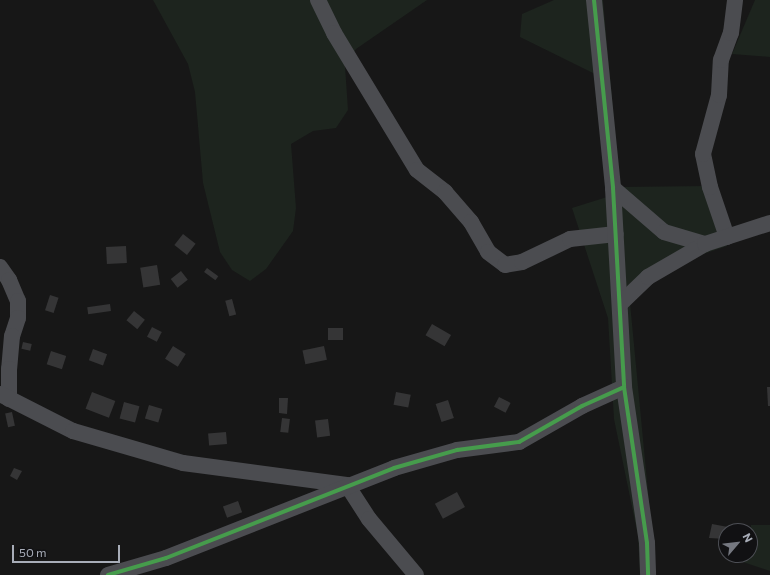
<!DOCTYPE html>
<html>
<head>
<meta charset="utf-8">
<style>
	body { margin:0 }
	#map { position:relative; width:770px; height:575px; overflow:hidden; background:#171717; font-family:Commissioner,sans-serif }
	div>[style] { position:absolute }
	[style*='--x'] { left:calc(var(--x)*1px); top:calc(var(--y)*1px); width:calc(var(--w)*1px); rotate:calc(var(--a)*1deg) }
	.green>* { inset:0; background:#1d241e }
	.building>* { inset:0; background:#353536; transform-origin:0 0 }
	.minor>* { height:16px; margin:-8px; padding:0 8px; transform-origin:8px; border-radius:8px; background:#4b4c50 }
	.cycleway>* { height:4px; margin:-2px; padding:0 2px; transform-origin:2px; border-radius:2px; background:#469c4c }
	span { translate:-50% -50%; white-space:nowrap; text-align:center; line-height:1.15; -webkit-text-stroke:4px #111113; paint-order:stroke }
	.north { position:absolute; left:718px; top:523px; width:40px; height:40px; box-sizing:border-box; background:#111113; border:1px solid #4d4f55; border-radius:50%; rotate:62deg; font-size:11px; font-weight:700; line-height:16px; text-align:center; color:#a8adb8 }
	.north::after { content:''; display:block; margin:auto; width:14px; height:18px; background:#757880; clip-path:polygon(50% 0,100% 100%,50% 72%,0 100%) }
	.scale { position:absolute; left:12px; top:545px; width:108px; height:18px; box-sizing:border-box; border:2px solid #a8adb8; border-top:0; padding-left:5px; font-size:12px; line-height:14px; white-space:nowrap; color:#a8adb8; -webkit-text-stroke:3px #111113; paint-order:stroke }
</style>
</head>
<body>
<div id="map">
	<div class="green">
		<i style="clip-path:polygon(153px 0,427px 0,356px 49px,345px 66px,348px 110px,336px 128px,313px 131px,291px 144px,296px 208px,293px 231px,266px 269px,250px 281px,232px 270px,220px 252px,203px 183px,195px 92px,188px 64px)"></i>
		<i style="clip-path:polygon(554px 0,603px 0,620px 187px,708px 186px,727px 246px,677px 263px,630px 303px,656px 575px,640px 575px,638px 536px,614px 419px,608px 318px,572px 208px,607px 197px,595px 74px,520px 37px,522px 14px)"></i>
		<i style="clip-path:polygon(755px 0,770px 0,770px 57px,732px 54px)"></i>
		<i style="clip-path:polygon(751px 525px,770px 525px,770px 571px,743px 562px,745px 555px,750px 555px)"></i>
	</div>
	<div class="building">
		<i style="left:183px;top:234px;width:16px;height:14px;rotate:38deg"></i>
		<i style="left:126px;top:246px;width:17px;height:20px;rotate:87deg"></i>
		<i style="left:157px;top:265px;width:20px;height:17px;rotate:81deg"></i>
		<i style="left:207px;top:268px;width:14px;height:5px;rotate:36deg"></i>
		<i style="left:181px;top:271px;width:11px;height:13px;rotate:52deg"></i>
		<i style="left:50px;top:295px;width:9px;height:16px;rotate:18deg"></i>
		<i style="left:232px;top:299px;width:16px;height:7px;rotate:75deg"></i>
		<i style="left:110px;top:304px;width:7px;height:23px;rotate:82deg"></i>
		<i style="left:134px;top:311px;width:14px;height:12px;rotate:39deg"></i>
		<i style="left:432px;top:324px;width:22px;height:13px;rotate:30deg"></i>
		<i style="left:152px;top:327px;width:11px;height:11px;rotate:27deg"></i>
		<i style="left:328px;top:328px;width:15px;height:12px"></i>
		<i style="left:23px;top:342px;width:9px;height:7px;rotate:13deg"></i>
		<i style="left:173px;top:346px;width:15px;height:15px;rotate:32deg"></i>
		<i style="left:324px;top:346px;width:14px;height:22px;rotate:78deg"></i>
		<i style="left:93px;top:349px;width:15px;height:12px;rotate:20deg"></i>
		<i style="left:51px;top:351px;width:16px;height:14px;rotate:18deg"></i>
		<i style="clip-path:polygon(767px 387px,770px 387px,770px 406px,768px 406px)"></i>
		<i style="left:92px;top:392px;width:25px;height:18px;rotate:21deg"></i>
		<i style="left:396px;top:392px;width:15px;height:13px;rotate:11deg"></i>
		<i style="left:499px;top:397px;width:13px;height:11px;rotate:27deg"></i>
		<i style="clip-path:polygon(279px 398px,288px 398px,287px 414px,279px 413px)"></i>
		<i style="left:448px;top:400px;width:19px;height:13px;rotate:72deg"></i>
		<i style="left:124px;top:402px;width:16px;height:17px;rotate:15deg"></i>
		<i style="left:149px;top:405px;width:14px;height:14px;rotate:17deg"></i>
		<i style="left:12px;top:412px;width:14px;height:7px;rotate:78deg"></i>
		<i style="left:282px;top:418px;width:8px;height:14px;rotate:7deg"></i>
		<i style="left:328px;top:419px;width:17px;height:13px;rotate:83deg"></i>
		<i style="left:226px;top:432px;width:12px;height:18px;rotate:85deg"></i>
		<i style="clip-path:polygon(14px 468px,22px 471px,17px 480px,10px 476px)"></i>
		<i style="left:457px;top:492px;width:17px;height:25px;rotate:62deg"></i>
		<i style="left:238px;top:501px;width:12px;height:16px;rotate:70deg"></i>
		<i style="clip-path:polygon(712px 524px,728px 527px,726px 539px,709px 538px)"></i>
	</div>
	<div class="minor">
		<i style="--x:318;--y:0;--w:37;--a:64"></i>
		<i style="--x:334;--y:33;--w:160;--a:58.8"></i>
		<i style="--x:417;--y:170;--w:36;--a:38"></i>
		<i style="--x:445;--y:192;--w:40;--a:49"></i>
		<i style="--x:471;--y:222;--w:34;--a:60"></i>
		<i style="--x:488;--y:252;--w:21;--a:37"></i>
		<i style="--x:505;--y:265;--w:17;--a:-10"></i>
		<i style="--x:522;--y:262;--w:53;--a:-25.6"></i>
		<i style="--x:570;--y:239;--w:46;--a:-6.2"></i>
		<i style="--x:594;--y:0;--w:189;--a:84.2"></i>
		<i style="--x:613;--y:188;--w:199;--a:86.8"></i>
		<i style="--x:624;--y:387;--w:158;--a:81.6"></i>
		<i style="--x:647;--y:543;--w:32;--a:88"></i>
		<i style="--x:613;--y:188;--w:67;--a:40.8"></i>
		<i style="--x:664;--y:232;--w:43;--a:16.3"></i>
		<i style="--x:727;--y:237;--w:53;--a:-108.8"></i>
		<i style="--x:710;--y:187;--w:34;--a:-102"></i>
		<i style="--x:703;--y:154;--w:61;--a:-74.8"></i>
		<i style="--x:719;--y:95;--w:35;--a:-87"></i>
		<i style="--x:721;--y:60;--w:29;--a:-70"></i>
		<i style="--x:731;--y:33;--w:33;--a:-83"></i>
		<i style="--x:0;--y:267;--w:16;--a:55"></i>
		<i style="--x:9;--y:280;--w:23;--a:67"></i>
		<i style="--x:18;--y:301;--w:17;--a:90"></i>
		<i style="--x:18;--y:318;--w:19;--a:108"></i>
		<i style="--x:12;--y:336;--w:33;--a:95"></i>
		<i style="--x:9;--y:369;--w:30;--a:90"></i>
		<i style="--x:620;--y:304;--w:39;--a:-44"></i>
		<i style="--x:648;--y:277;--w:66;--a:-30.1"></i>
		<i style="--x:705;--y:244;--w:68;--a:-17.9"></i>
		<i style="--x:0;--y:394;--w:82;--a:26.9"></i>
		<i style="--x:73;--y:431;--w:115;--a:16.2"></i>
		<i style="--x:183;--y:463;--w:165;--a:7.6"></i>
		<i style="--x:347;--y:485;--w:40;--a:57.1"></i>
		<i style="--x:369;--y:519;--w:73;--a:50"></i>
		<i style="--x:108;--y:575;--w:60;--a:-16.3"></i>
		<i style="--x:166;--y:558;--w:245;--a:-21.5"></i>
		<i style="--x:394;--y:468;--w:66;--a:-15.9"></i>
		<i style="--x:457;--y:450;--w:63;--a:-7.4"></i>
		<i style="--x:519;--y:442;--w:73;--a:-29.7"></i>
		<i style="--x:582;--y:406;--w:46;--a:-24.3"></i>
	</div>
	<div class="cycleway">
		<i style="--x:594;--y:0;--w:189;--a:84.2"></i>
		<i style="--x:613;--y:188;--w:199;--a:86.8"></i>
		<i style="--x:624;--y:387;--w:158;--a:81.6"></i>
		<i style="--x:647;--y:543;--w:32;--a:88"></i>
		<i style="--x:108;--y:575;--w:60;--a:-16.3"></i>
		<i style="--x:166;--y:558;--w:245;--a:-21.5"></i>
		<i style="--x:394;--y:468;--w:66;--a:-15.9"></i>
		<i style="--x:457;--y:450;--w:63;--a:-7.4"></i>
		<i style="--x:519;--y:442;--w:73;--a:-29.7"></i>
		<i style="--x:582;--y:406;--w:46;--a:-24.3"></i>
	</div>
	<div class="north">N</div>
	<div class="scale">50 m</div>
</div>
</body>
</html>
